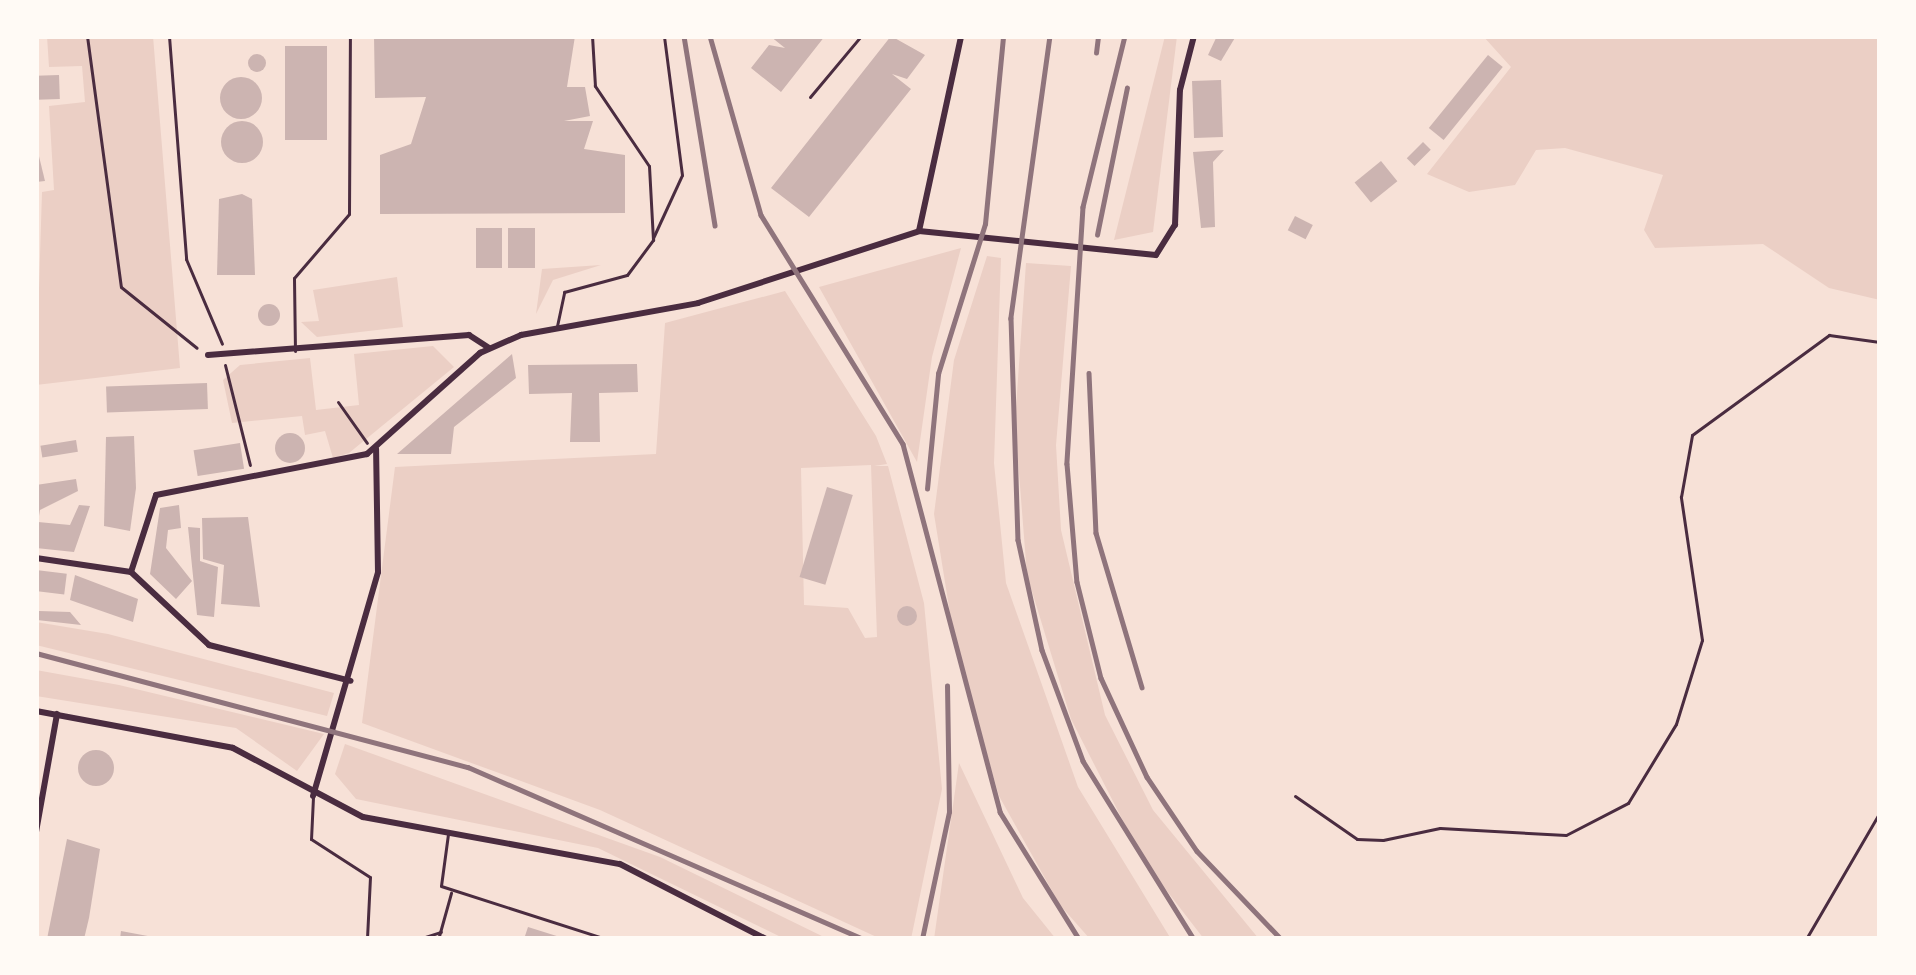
<!DOCTYPE html>
<html>
<head>
<meta charset="utf-8">
<style>
	body { margin:0 }
	#map { position:relative; width:1916px; height:975px; overflow:hidden; background:#f7e1d7; font-family:Manrope,sans-serif }
	div>[style] { position:absolute }
	[style*='--x'] { left:calc(var(--x)*1px); top:calc(var(--y)*1px); width:calc(var(--w)*1px); rotate:calc(var(--a)*1deg) }
	.green>* { inset:0; background:#ebcfc5 }
	.building>* { inset:0; background:#ccb4b1; transform-origin:0 0 }
	.round { border-radius:50% }
	.path>* { height:3px; margin:-1.5px; padding:0 1.5px; transform-origin:1.5px; border-radius:1.5px; background:#4a2c40 }
	.service>* { height:3px; margin:-1.5px; padding:0 1.5px; transform-origin:1.5px; border-radius:1.5px; background:#4a2c40 }
	.minor>* { height:6px; margin:-3px; padding:0 3px; transform-origin:3px; border-radius:3px; background:#4a2c40 }
	.rail>* { height:4.5px; margin:-2.25px; padding:0 2.25px; transform-origin:2.25px; border-radius:2.25px; background:#8f747c }
	span { translate:-50% -50%; white-space:nowrap; text-align:center; line-height:1.15; -webkit-text-stroke:12px #fffaf5; paint-order:stroke }
	.frame { position:absolute; inset:0; border:39px solid #fffaf5; pointer-events:none }
</style>
</head>
<body>
<div id="map">
	<div class="green">
		<i style="clip-path:polygon(47px 36px,153px 36px,180px 368px,36px 385px,42px 192px,54px 190px,49px 106px,85px 102px,82px 66px,49px 67px)"></i>
		<i style="clip-path:polygon(1165px 36px,1177px 36px,1153px 232px,1114px 240px)"></i>
		<i style="clip-path:polygon(1483px 36px,1880px 36px,1880px 300px,1829px 288px,1763px 244px,1655px 248px,1644px 230px,1663px 175px,1565px 148px,1536px 150px,1515px 185px,1469px 192px,1427px 174px,1511px 67px)"></i>
		<i style="clip-path:polygon(961px 248px,932px 357px,917px 462px,819px 287px)"></i>
		<i style="clip-path:polygon(987px 256px,1001px 258px,994px 463px,1006px 583px,1078px 787px,1171px 939px,1090px 939px,1060px 905px,999px 796px,955px 644px,934px 514px,954px 360px)"></i>
		<i style="clip-path:polygon(1026px 263px,1071px 266px,1056px 445px,1061px 530px,1105px 715px,1153px 810px,1259px 939px,1204px 939px,1143px 860px,1071px 719px,1027px 575px,1015px 422px)"></i>
		<i style="clip-path:polygon(601px 265px,553px 280px,536px 314px,542px 269px)"></i>
		<i style="clip-path:polygon(397px 277px,403px 327px,317px 337px,301px 322px,319px 321px,313px 290px)"></i>
		<i style="clip-path:polygon(evenodd,785px 291px,876px 436px,887px 464px,874px 466px,888px 466px,924px 603px,942px 789px,911px 939px,881px 939px,600px 810px,362px 723px,395px 467px,656px 454px,665px 323px,785px 291px,871px 465px,877px 637px,865px 638px,848px 608px,804px 605px,801px 468px,871px 465px)"></i>
		<i style="clip-path:polygon(433px 346px,454px 367px,349px 453px,333px 458px,325px 431px,305px 435px,302px 416px,232px 423px,223px 380px,240px 365px,310px 358px,316px 410px,359px 405px,354px 354px)"></i>
		<i style="clip-path:polygon(36px 622px,108px 634px,334px 693px,327px 716px,36px 645px)"></i>
		<i style="clip-path:polygon(36px 670px,119px 685px,324px 734px,297px 771px,236px 728px,36px 696px)"></i>
		<i style="clip-path:polygon(345px 744px,660px 857px,828px 939px,785px 939px,598px 848px,356px 799px,335px 774px)"></i>
		<i style="clip-path:polygon(959px 763px,1023px 898px,1056px 939px,934px 939px)"></i>
	</div>
	<div class="building">
		<i style="clip-path:polygon(374px 36px,575px 36px,567px 87px,585px 87px,590px 116px,564px 121px,593px 121px,584px 149px,625px 155px,625px 213px,380px 214px,380px 155px,411px 144px,426px 97px,375px 98px)"></i>
		<i style="clip-path:polygon(770px 36px,825px 36px,781px 92px,751px 68px,769px 45px,785px 48px)"></i>
		<i style="clip-path:polygon(891px 36px,925px 55px,907px 79px,892px 74px,911px 89px,809px 217px,771px 188px)"></i>
		<i style="clip-path:polygon(1217px 36px,1236px 36px,1221px 61px,1208px 55px)"></i>
		<i style="left:285px;top:46px;width:42px;height:94px"></i>
		<i class="round" style="left:248px;top:54px;width:18px;height:18px"></i>
		<i style="left:1488px;top:55px;width:19px;height:94px;rotate:39deg"></i>
		<i style="left:59px;top:75px;width:24px;height:23px;rotate:88deg"></i>
		<i class="round" style="left:220px;top:77px;width:42px;height:42px"></i>
		<i style="left:1221px;top:80px;width:57px;height:29px;rotate:88deg"></i>
		<i class="round" style="left:221px;top:121px;width:42px;height:42px"></i>
		<i style="left:1423px;top:142px;width:11px;height:23px;rotate:45deg"></i>
		<i style="clip-path:polygon(36px 144px,45px 181px,36px 182px)"></i>
		<i style="clip-path:polygon(1224px 150px,1213px 162px,1215px 227px,1201px 228px,1193px 152px)"></i>
		<i style="left:1381px;top:161px;width:26px;height:34px;rotate:51deg"></i>
		<i style="clip-path:polygon(242px 194px,252px 199px,255px 275px,217px 275px,219px 199px)"></i>
		<i style="left:1295px;top:216px;width:20px;height:16px;rotate:27deg"></i>
		<i style="left:476px;top:228px;width:26px;height:40px"></i>
		<i style="left:508px;top:228px;width:27px;height:40px"></i>
		<i class="round" style="left:258px;top:304px;width:22px;height:22px"></i>
		<i style="clip-path:polygon(512px 354px,516px 378px,454px 427px,451px 454px,397px 454px)"></i>
		<i style="clip-path:polygon(637px 364px,638px 392px,599px 393px,600px 442px,570px 442px,572px 393px,529px 394px,528px 365px)"></i>
		<i style="left:207px;top:383px;width:26px;height:101px;rotate:88deg"></i>
		<i class="round" style="left:275px;top:433px;width:30px;height:30px"></i>
		<i style="clip-path:polygon(134px 436px,136px 488px,130px 531px,104px 526px,106px 437px)"></i>
		<i style="left:76px;top:440px;width:12px;height:36px;rotate:81deg"></i>
		<i style="left:240px;top:443px;width:26px;height:47px;rotate:81deg"></i>
		<i style="clip-path:polygon(76px 479px,78px 491px,40px 510px,38px 522px,70px 525px,79px 505px,90px 506px,74px 552px,36px 548px,36px 485px)"></i>
		<i style="left:827px;top:487px;width:27px;height:94px;rotate:17deg"></i>
		<i style="clip-path:polygon(179px 505px,181px 528px,168px 530px,166px 548px,192px 581px,176px 599px,150px 574px,160px 508px)"></i>
		<i style="clip-path:polygon(248px 517px,260px 607px,221px 604px,224px 565px,203px 559px,202px 518px)"></i>
		<i style="clip-path:polygon(188px 527px,200px 528px,200px 561px,218px 567px,214px 617px,197px 615px)"></i>
		<i style="left:36px;top:570px;width:31px;height:21px;rotate:7deg"></i>
		<i style="clip-path:polygon(75px 575px,138px 599px,133px 622px,70px 600px)"></i>
		<i class="round" style="left:897px;top:606px;width:20px;height:20px"></i>
		<i style="clip-path:polygon(39px 611px,70px 612px,81px 625px,37px 620px)"></i>
		<i class="round" style="left:78px;top:750px;width:36px;height:36px"></i>
		<i style="clip-path:polygon(67px 839px,100px 849px,89px 918px,84px 939px,47px 939px)"></i>
		<i style="clip-path:polygon(528px 927px,563px 938px,563px 939px,524px 939px)"></i>
		<i style="clip-path:polygon(121px 931px,153px 937px,153px 939px,120px 939px)"></i>
	</div>
	<div class="path">
		<i style="--x:87;--y:36;--w:253;--a:82.3"></i>
		<i style="--x:121;--y:287;--w:97;--a:38.8"></i>
		<i style="--x:169;--y:36;--w:224;--a:85.6"></i>
		<i style="--x:186;--y:259;--w:92;--a:67"></i>
		<i style="--x:225;--y:365;--w:103;--a:76"></i>
		<i style="--x:338;--y:402;--w:50;--a:54.7"></i>
		<i style="--x:1295;--y:796;--w:75;--a:34.7"></i>
		<i style="--x:1357;--y:839;--w:26;--a:2"></i>
		<i style="--x:1383;--y:840;--w:58;--a:-11.9"></i>
		<i style="--x:1440;--y:828;--w:126;--a:3.2"></i>
		<i style="--x:1566;--y:835;--w:70;--a:-27.3"></i>
		<i style="--x:1628;--y:803;--w:92;--a:-58.7"></i>
		<i style="--x:1676;--y:724;--w:88;--a:-72.8"></i>
		<i style="--x:1702;--y:640;--w:145;--a:-98.4"></i>
		<i style="--x:1681;--y:497;--w:63;--a:-79.9"></i>
		<i style="--x:1692;--y:435;--w:170;--a:-36.1"></i>
		<i style="--x:1829;--y:335;--w:51;--a:7.8"></i>
		<i style="--x:1806;--y:939;--w:147;--a:-59.8"></i>
	</div>
	<div class="service">
		<i style="--x:810;--y:97;--w:80;--a:-50.1"></i>
		<i style="--x:653;--y:238;--w:69;--a:-65.3"></i>
		<i style="--x:682;--y:175;--w:140;--a:-97.4"></i>
		<i style="--x:557;--y:326;--w:35;--a:-78"></i>
		<i style="--x:564;--y:292;--w:65;--a:-15.1"></i>
		<i style="--x:627;--y:275;--w:44;--a:-53.4"></i>
		<i style="--x:653;--y:240;--w:74;--a:-93.1"></i>
		<i style="--x:649;--y:166;--w:97;--a:-124"></i>
		<i style="--x:595;--y:86;--w:50;--a:-93.4"></i>
		<i style="--x:295;--y:351;--w:73;--a:-90.8"></i>
		<i style="--x:294;--y:278;--w:84;--a:-49.3"></i>
		<i style="--x:349;--y:214;--w:178;--a:-89.7"></i>
		<i style="--x:313;--y:797;--w:42;--a:92.7"></i>
		<i style="--x:311;--y:839;--w:70;--a:32.8"></i>
		<i style="--x:370;--y:877;--w:62;--a:92.8"></i>
		<i style="--x:448;--y:834;--w:52;--a:97.7"></i>
		<i style="--x:441;--y:886;--w:173;--a:17.8"></i>
		<i style="--x:439;--y:936;--w:45;--a:-74.4"></i>
		<i style="--x:419;--y:939;--w:23;--a:-18"></i>
	</div>
	<div class="minor">
		<i style="--x:919;--y:231;--w:199;--a:-77.8"></i>
		<i style="--x:208;--y:355;--w:262;--a:-4.4"></i>
		<i style="--x:469;--y:335;--w:24;--a:33"></i>
		<i style="--x:36;--y:558;--w:96;--a:8.4"></i>
		<i style="--x:131;--y:572;--w:81;--a:-72"></i>
		<i style="--x:156;--y:495;--w:215;--a:-11"></i>
		<i style="--x:367;--y:454;--w:152;--a:-41.8"></i>
		<i style="--x:480;--y:353;--w:45;--a:-23.7"></i>
		<i style="--x:521;--y:335;--w:180;--a:-10.2"></i>
		<i style="--x:698;--y:303;--w:232;--a:-18"></i>
		<i style="--x:919;--y:231;--w:238;--a:5.8"></i>
		<i style="--x:1156;--y:255;--w:36;--a:-58"></i>
		<i style="--x:1175;--y:225;--w:135;--a:-87.9"></i>
		<i style="--x:1180;--y:90;--w:56;--a:-75.5"></i>
		<i style="--x:131;--y:572;--w:107;--a:43.1"></i>
		<i style="--x:209;--y:645;--w:146;--a:14.2"></i>
		<i style="--x:36;--y:711;--w:200;--a:10.6"></i>
		<i style="--x:233;--y:748;--w:147;--a:28"></i>
		<i style="--x:363;--y:817;--w:261;--a:10.4"></i>
		<i style="--x:620;--y:864;--w:164;--a:27.2"></i>
		<i style="--x:313;--y:796;--w:233;--a:-73.8"></i>
		<i style="--x:378;--y:572;--w:123;--a:-90.9"></i>
		<i style="--x:36;--y:832;--w:120;--a:-79.9"></i>
	</div>
	<div class="rail">
		<i style="--x:684;--y:36;--w:192;--a:80.7"></i>
		<i style="--x:710;--y:36;--w:186;--a:74.1"></i>
		<i style="--x:761;--y:215;--w:269;--a:58.2"></i>
		<i style="--x:903;--y:444;--w:381;--a:75.2"></i>
		<i style="--x:1000;--y:812;--w:150;--a:58.1"></i>
		<i style="--x:1050;--y:36;--w:285;--a:97.9"></i>
		<i style="--x:1011;--y:318;--w:222;--a:88.2"></i>
		<i style="--x:1018;--y:540;--w:113;--a:77.7"></i>
		<i style="--x:1042;--y:650;--w:118;--a:69.7"></i>
		<i style="--x:1083;--y:761;--w:210;--a:58.1"></i>
		<i style="--x:1125;--y:36;--w:176;--a:103.8"></i>
		<i style="--x:1083;--y:207;--w:257;--a:93.6"></i>
		<i style="--x:1067;--y:464;--w:118;--a:85.2"></i>
		<i style="--x:1077;--y:582;--w:99;--a:76"></i>
		<i style="--x:1101;--y:678;--w:109;--a:65.1"></i>
		<i style="--x:1147;--y:777;--w:89;--a:56"></i>
		<i style="--x:1197;--y:851;--w:122;--a:46.3"></i>
		<i style="--x:1096;--y:53;--w:17;--a:-83"></i>
		<i style="--x:1097;--y:235;--w:150;--a:-78.5"></i>
		<i style="--x:1089;--y:373;--w:160;--a:87.5"></i>
		<i style="--x:1096;--y:533;--w:161;--a:73.4"></i>
		<i style="--x:927;--y:489;--w:116;--a:-84.5"></i>
		<i style="--x:938;--y:374;--w:157;--a:-72.6"></i>
		<i style="--x:985;--y:224;--w:189;--a:-84.5"></i>
		<i style="--x:36;--y:653;--w:447;--a:14.8"></i>
		<i style="--x:468;--y:767;--w:432;--a:23.5"></i>
		<i style="--x:922;--y:939;--w:130;--a:-78"></i>
		<i style="--x:949;--y:812;--w:126;--a:-90.9"></i>
	</div>
	<div class="frame"></div>
</div>
</body>
</html>
